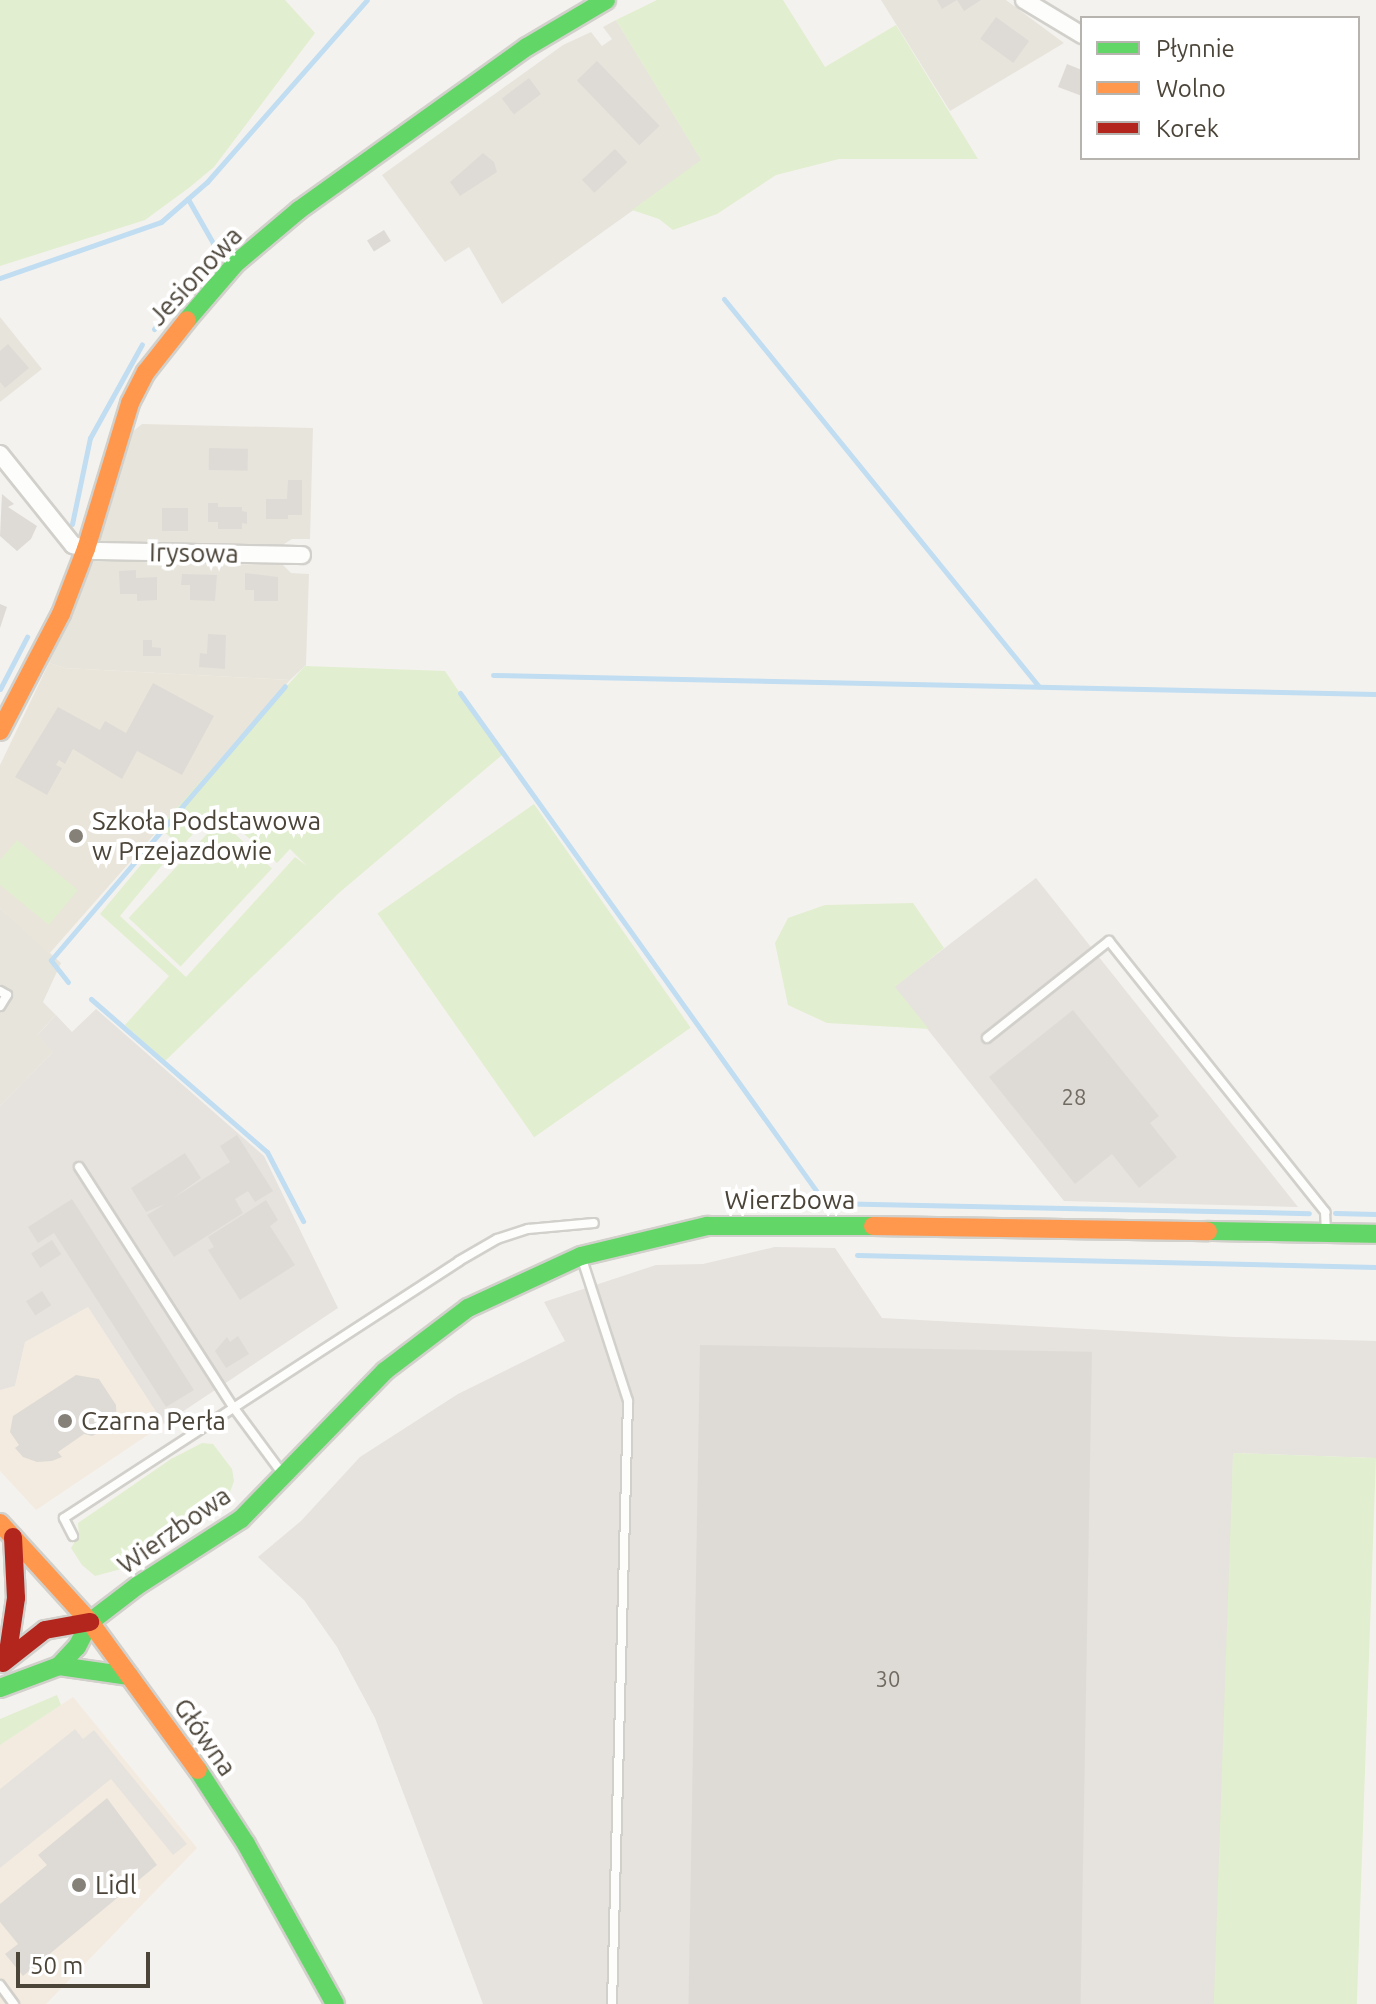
<!DOCTYPE html>
<html>
<head>
<meta charset="utf-8">
<style>
	body { margin:0 }
	#map { position:relative; width:1376px; height:2004px; overflow:hidden; background:#f4f2ee; font-family:Ubuntu,sans-serif }
	div>[style] { position:absolute }
	[style*='--x'] { left:calc(var(--x)*1px); top:calc(var(--y)*1px); width:calc(var(--w)*1px); rotate:calc(var(--a)*1deg) }
	.residential>* { inset:0; background:#e7e4dc }
	.commercial>* { inset:0; background:#f3ebdf }
	.industrial>* { inset:0; background:#e6e2de }
	.education>* { inset:0; background:#eae5da }
	.green>* { inset:0; background:#e1eecf; transform-origin:0 0 }
	.parking>* { inset:0; background:#e6e3df }
	.stream>* { height:5px; margin:-2.5px; padding:0 2.5px; transform-origin:2.5px; border-radius:2.5px; background:#c0ddf1 }
	.building>* { inset:0; background:#dedbd6; transform-origin:0 0 }
	.roads { filter:drop-shadow(2px 0 #d2d0cb) drop-shadow(-2px 0 #d2d0cb) drop-shadow(0 2px #d2d0cb) drop-shadow(0 -2px #d2d0cb) }
	.lane>* { height:8px; margin:-4px; padding:0 4px; transform-origin:4px; border-radius:4px; background:#fdfdfc }
	.street>* { height:16px; margin:-8px; padding:0 8px; transform-origin:8px; border-radius:8px; background:#fdfdfc }
	.fast>* { height:18px; margin:-9px; padding:0 9px; transform-origin:9px; border-radius:9px; background:#63d668 }
	.slow>* { height:18px; margin:-9px; padding:0 9px; transform-origin:9px; border-radius:9px; background:#ff974d }
	.jam>* { height:18px; margin:-9px; padding:0 9px; transform-origin:9px; border-radius:9px; background:#b3261e }
	.dots>* { width:22px; height:22px; translate:-50% -50%; box-sizing:border-box; border:4px solid #fff; border-radius:50% }
	span { translate:-50% -50%; white-space:nowrap; text-align:center; line-height:1.15; -webkit-text-stroke:8px #fff; paint-order:stroke }
	.number-label { font-size:22px; color:#706a61 }
	.number-label span { -webkit-text-stroke-width:0 }
	.street-label { font-size:26px; color:#4b4439 }
	.poi-label { font-size:26px; color:#4b4439 }
	.left { translate:0 -50%; text-align:left }
	.legend { position:absolute; left:1080px; top:16px; width:280px; height:144px; box-sizing:border-box; background:#fff; border:2px solid #b7b4b0; margin:0; padding:10px 14px; list-style:none; font-size:24px; color:#4b4439 }
	.legend li { display:flex; align-items:center; gap:16px; height:40px }
	.legend b { width:40px; border:2px solid #b7b4b0 }
	.scale { position:absolute; left:16px; top:1952px; width:134px; height:36px; box-sizing:border-box; border:4px solid #4b4439; border-top:0; padding-left:10px; font-size:24px; line-height:28px; white-space:nowrap; color:#4b4439; -webkit-text-stroke:6px #fff; paint-order:stroke }
</style>
</head>
<body>
<div id="map">
	<div class="residential">
		<i style="clip-path:polygon(881px 0,1006px 0,1064px 43px,950px 111px)"></i>
		<i style="clip-path:polygon(616px 20px,702px 161px,502px 304px,469px 247px,445px 262px,382px 175px,563px 45px,591px 32px,602px 46px,612px 39px,603px 27px)"></i>
		<i style="clip-path:polygon(0 317px,42px 369px,0 402px)"></i>
		<i style="clip-path:polygon(142px 424px,313px 428px,310px 539px,292px 539px,281px 546px,100px 542px,126px 437px)"></i>
		<i style="clip-path:polygon(94px 561px,283px 565px,291px 573px,309px 574px,306px 665px,290px 680px,65px 668px,49px 663px)"></i>
		<i style="clip-path:polygon(0 908px,61px 963px,43px 1002px,56px 1015px,38px 1034px,54px 1051px,0 1106px)"></i>
	</div>
	<div class="commercial">
		<i style="clip-path:polygon(88px 1307px,164px 1424px,36px 1510px,0 1471px,0 1390px,15px 1386px,25px 1342px)"></i>
		<i style="clip-path:polygon(73px 1697px,197px 1848px,46px 2004px,0 2004px,0 1745px)"></i>
	</div>
	<div class="industrial">
		<i style="clip-path:polygon(1036px 878px,1298px 1207px,1064px 1201px,894px 987px)"></i>
		<i style="clip-path:polygon(96px 1009px,264px 1156px,338px 1308px,164px 1424px,88px 1307px,25px 1342px,15px 1386px,0 1390px,0 1106px,53px 1052px,38px 1034px,45px 1027px,56px 1015px,72px 1032px)"></i>
		<i style="clip-path:polygon(775px 1247px,835px 1248px,882px 1318px,1235px 1337px,1376px 1341px,1376px 1458px,1233px 1453px,1224px 2004px,483px 2004px,375px 1718px,337px 1647px,304px 1600px,258px 1557px,301px 1521px,360px 1457px,458px 1394px,565px 1341px,544px 1302px,656px 1265px,703px 1264px)"></i>
	</div>
	<div class="education">
		<i style="clip-path:polygon(49px 663px,65px 668px,290px 680px,49px 954px,0 908px,0 765px)"></i>
	</div>
	<div class="green">
		<i style="clip-path:polygon(0 0,285px 0,315px 33px,214px 167px,190px 187px,145px 220px,0 266px)"></i>
		<i style="clip-path:polygon(657px 0,783px 0,825px 67px,896px 25px,978px 159px,839px 159px,776px 175px,717px 214px,673px 230px,659px 219px,632px 210px,701px 160px,616px 20px)"></i>
		<i style="clip-path:polygon(305px 666px,445px 671px,502px 755px,340px 892px,165px 1061px,125px 1025px,169px 976px,100px 914px,160px 842px,172px 853px,120px 916px,186px 977px,295px 857px,307px 866px,290px 849px,277px 863px,216px 809px,181px 847px,159px 827px)"></i>
		<i style="left:534px;top:804px;width:273px;height:191px;rotate:55deg"></i>
		<i style="left:220px;top:820px;width:71px;height:134px;rotate:43deg"></i>
		<i style="clip-path:polygon(17px 840px,78px 890px,49px 925px,0 885px,0 860px)"></i>
		<i style="clip-path:polygon(913px 903px,944px 948px,895px 987px,929px 1029px,827px 1023px,788px 1005px,775px 943px,788px 918px,825px 905px)"></i>
		<i style="clip-path:polygon(202px 1443px,213px 1444px,232px 1469px,234px 1481px,229px 1495px,208px 1515px,136px 1565px,95px 1576px,82px 1565px,71px 1548px,79px 1535px,78px 1523px,171px 1459px)"></i>
		<i style="left:1233px;top:1453px;width:143px;height:551px;rotate:2deg"></i>
		<i style="clip-path:polygon(57px 1695px,61px 1705px,0 1745px,0 1719px)"></i>
	</div>
	<div class="parking">
		<i style="clip-path:polygon(75px 1729px,83px 1739px,94px 1730px,187px 1844px,173px 1855px,111px 1779px,0 1868px,0 1789px)"></i>
	</div>
	<div class="stream">
		<i style="--x:0;--y:278;--w:170;--a:-19.2"></i>
		<i style="--x:161;--y:222;--w:61;--a:-41"></i>
		<i style="--x:207;--y:182;--w:242;--a:-48.7"></i>
		<i style="--x:724;--y:299;--w:499;--a:50.9"></i>
		<i style="--x:154;--y:329;--w:94;--a:-49.3"></i>
		<i style="--x:215;--y:258;--w:15;--a:-98"></i>
		<i style="--x:213;--y:243;--w:51;--a:-119.6"></i>
		<i style="--x:72;--y:524;--w:88;--a:-78.2"></i>
		<i style="--x:90;--y:438;--w:107;--a:-61"></i>
		<i style="--x:493;--y:675;--w:883;--a:1.23"></i>
		<i style="--x:0;--y:689;--w:59;--a:-62.6"></i>
		<i style="--x:460;--y:693;--w:627;--a:54.41"></i>
		<i style="--x:825;--y:1203;--w:484;--a:1.2"></i>
		<i style="--x:68;--y:982;--w:28;--a:-128"></i>
		<i style="--x:51;--y:960;--w:360;--a:-49.5"></i>
		<i style="--x:91;--y:999;--w:233;--a:41"></i>
		<i style="--x:267;--y:1152;--w:78;--a:62.4"></i>
		<i style="--x:1335;--y:1213;--w:41;--a:1.4"></i>
		<i style="--x:857;--y:1255;--w:519;--a:1.32"></i>
	</div>
	<div class="building">
		<i style="clip-path:polygon(937px 0,981px 0,964px 11px,957px 0,942px 9px)"></i>
		<i style="left:996px;top:17px;width:41px;height:27px;rotate:36deg"></i>
		<i style="left:597px;top:61px;width:90px;height:28px;rotate:46deg"></i>
		<i style="clip-path:polygon(1067px 64px,1082px 70px,1082px 96px,1058px 87px)"></i>
		<i style="left:529px;top:78px;width:20px;height:34px;rotate:53deg"></i>
		<i style="left:615px;top:149px;width:18px;height:45px;rotate:47deg"></i>
		<i style="clip-path:polygon(483px 153px,494px 162px,497px 172px,460px 196px,450px 182px)"></i>
		<i style="left:384px;top:230px;width:13px;height:20px;rotate:58deg"></i>
		<i style="clip-path:polygon(8px 344px,29px 368px,5px 388px,0 382px,0 351px)"></i>
		<i style="left:209px;top:448px;width:39px;height:22px;rotate:1deg"></i>
		<i style="clip-path:polygon(288px 480px,302px 480px,302px 515px,288px 515px,288px 519px,266px 519px,266px 499px,287px 499px)"></i>
		<i style="clip-path:polygon(2px 494px,14px 504px,8px 507px,37px 526px,31px 539px,17px 551px,0 536px)"></i>
		<i style="clip-path:polygon(208px 503px,218px 503px,218px 507px,242px 507px,242px 511px,247px 512px,247px 524px,242px 523px,242px 529px,218px 529px,218px 522px,208px 522px)"></i>
		<i style="left:162px;top:508px;width:26px;height:23px"></i>
		<i style="clip-path:polygon(136px 570px,136px 578px,157px 577px,157px 600px,137px 601px,137px 594px,120px 594px,119px 571px)"></i>
		<i style="clip-path:polygon(245px 573px,278px 577px,278px 601px,254px 601px,254px 590px,245px 590px)"></i>
		<i style="clip-path:polygon(182px 574px,217px 575px,215px 601px,190px 600px,190px 585px,181px 585px)"></i>
		<i style="clip-path:polygon(0 604px,7px 607px,0 628px)"></i>
		<i style="clip-path:polygon(208px 634px,226px 635px,225px 669px,199px 667px,200px 653px,207px 654px)"></i>
		<i style="clip-path:polygon(143px 640px,152px 640px,152px 647px,161px 648px,161px 656px,143px 656px)"></i>
		<i style="clip-path:polygon(153px 683px,214px 716px,182px 775px,137px 751px,122px 779px,73px 749px,65px 764px,59px 760px,56px 765px,62px 768px,47px 795px,15px 777px,58px 707px,100px 730px,105px 721px,126px 733px)"></i>
		<i style="clip-path:polygon(1073px 1010px,1159px 1116px,1150px 1123px,1177px 1157px,1139px 1188px,1112px 1154px,1075px 1184px,989px 1077px)"></i>
		<i style="clip-path:polygon(237px 1135px,273px 1191px,255px 1202px,248px 1191px,235px 1199px,243px 1213px,174px 1257px,147px 1215px,165px 1204px,146px 1212px,131px 1188px,185px 1153px,201px 1178px,172px 1199px,230px 1162px,220px 1146px)"></i>
		<i style="clip-path:polygon(72px 1199px,194px 1390px,166px 1407px,54px 1233px,38px 1243px,28px 1227px)"></i>
		<i style="clip-path:polygon(266px 1200px,278px 1220px,270px 1226px,295px 1265px,240px 1300px,208px 1250px,214px 1247px,208px 1237px)"></i>
		<i style="left:52px;top:1240px;width:17px;height:25px;rotate:57deg"></i>
		<i style="left:42px;top:1291px;width:17px;height:19px;rotate:57deg"></i>
		<i style="clip-path:polygon(238px 1336px,249px 1354px,226px 1368px,215px 1351px,227px 1337px,230px 1342px)"></i>
		<i style="left:700px;top:1345px;width:392px;height:659px;rotate:1deg"></i>
		<i style="clip-path:polygon(76px 1375px,99px 1379px,116px 1405px,117px 1424px,92px 1436px,84px 1434px,58px 1452px,62px 1457px,52px 1461px,37px 1462px,23px 1457px,15px 1448px,19px 1445px,10px 1432px,13px 1416px)"></i>
		<i style="clip-path:polygon(107px 1798px,157px 1865px,23px 1976px,5px 1954px,18px 1944px,0 1922px,0 1904px,47px 1865px,38px 1855px)"></i>
	</div>
	<div class="roads">
		<div class="lane">
			<i style="--x:0;--y:991;--w:8;--a:30"></i>
			<i style="--x:7;--y:995;--w:13;--a:122"></i>
			<i style="--x:987;--y:1038;--w:156;--a:-38.5"></i>
			<i style="--x:1109;--y:941;--w:347;--a:51.4"></i>
			<i style="--x:1325;--y:1212;--w:21;--a:87"></i>
			<i style="--x:79;--y:1167;--w:287;--a:57.3"></i>
			<i style="--x:234;--y:1408;--w:81;--a:53.6"></i>
			<i style="--x:581;--y:1256;--w:152;--a:72"></i>
			<i style="--x:628;--y:1401;--w:603;--a:91.52"></i>
			<i style="--x:73;--y:1536;--w:20;--a:-117"></i>
			<i style="--x:64;--y:1518;--w:471;--a:-33"></i>
			<i style="--x:459;--y:1261;--w:44;--a:-30.1"></i>
			<i style="--x:497;--y:1239;--w:33;--a:-18"></i>
			<i style="--x:528;--y:1229;--w:66;--a:-5.2"></i>
			<i style="--x:0;--y:1985;--w:24;--a:54"></i>
		</div>
		<div class="street">
			<i style="--x:1024;--y:0;--w:68;--a:31.1"></i>
			<i style="--x:0;--y:454;--w:117;--a:51.3"></i>
			<i style="--x:73;--y:545;--w:23;--a:15"></i>
			<i style="--x:95;--y:551;--w:207;--a:1.1"></i>
		</div>
		<div class="fast">
			<i style="--x:187;--y:320;--w:74;--a:-49.4"></i>
			<i style="--x:235;--y:264;--w:84;--a:-40.2"></i>
			<i style="--x:299;--y:210;--w:280;--a:-35.6"></i>
			<i style="--x:527;--y:47;--w:92;--a:-30.7"></i>
			<i style="--x:1208;--y:1231;--w:168;--a:1"></i>
			<i style="--x:59;--y:1666;--w:26;--a:-47"></i>
			<i style="--x:77;--y:1647;--w:28;--a:-63"></i>
			<i style="--x:90;--y:1622;--w:59;--a:-37.5"></i>
			<i style="--x:137;--y:1586;--w:124;--a:-32.8"></i>
			<i style="--x:241;--y:1519;--w:206;--a:-45.8"></i>
			<i style="--x:385;--y:1371;--w:104;--a:-37.2"></i>
			<i style="--x:468;--y:1308;--w:124;--a:-24.7"></i>
			<i style="--x:581;--y:1256;--w:130;--a:-13.4"></i>
			<i style="--x:707;--y:1226;--w:166;--a:0"></i>
			<i style="--x:0;--y:1688;--w:63;--a:-20.4"></i>
			<i style="--x:59;--y:1666;--w:71;--a:8.1"></i>
			<i style="--x:198;--y:1770;--w:88;--a:57"></i>
			<i style="--x:246;--y:1844;--w:183;--a:60.9"></i>
		</div>
		<div class="slow">
			<i style="--x:0;--y:731;--w:132;--a:-62.5"></i>
			<i style="--x:61;--y:614;--w:70;--a:-69"></i>
			<i style="--x:86;--y:549;--w:152;--a:-73.2"></i>
			<i style="--x:130;--y:403;--w:35;--a:-63"></i>
			<i style="--x:146;--y:372;--w:66;--a:-51.7"></i>
			<i style="--x:873;--y:1226;--w:335;--a:0.9"></i>
			<i style="--x:0;--y:1523;--w:134;--a:47.7"></i>
			<i style="--x:90;--y:1622;--w:183;--a:53.9"></i>
		</div>
		<div class="jam">
			<i style="--x:7;--y:1659;--w:62;--a:-81.6"></i>
			<i style="--x:16;--y:1598;--w:61;--a:-92.8"></i>
			<i style="--x:3;--y:1663;--w:53;--a:-38.2"></i>
			<i style="--x:45;--y:1630;--w:46;--a:-10.1"></i>
		</div>
	</div>
	<div class="dots">
		<i style="left:76px;top:836px;background:#868178"></i>
		<i style="left:65px;top:1421px;background:#868178"></i>
		<i style="left:79px;top:1885px;background:#868178"></i>
	</div>
	<div class="number-label">
		<span style="left:1074px;top:1097px">28</span>
		<span style="left:888px;top:1679px">30</span>
	</div>
	<div class="street-label">
		<span style="left:195px;top:276px;rotate:-47deg">Jesionowa</span>
		<span style="left:194px;top:553px;rotate:1deg">Irysowa</span>
		<span style="left:790px;top:1200px">Wierzbowa</span>
		<span style="left:174px;top:1530px;rotate:-35deg">Wierzbowa</span>
		<span style="left:205px;top:1737px;rotate:55deg">Główna</span>
	</div>
	<div class="poi-label">
		<span class="left" style="left:92px;top:836px">Szkoła Podstawowa<br>w Przejazdowie</span>
		<span class="left" style="left:81px;top:1421px">Czarna Perła</span>
		<span class="left" style="left:95px;top:1885px">Lidl</span>
	</div>
	<ul class="legend">
	<li><b style="height:10px;background:#63d668"></b>Płynnie</li>
	<li><b style="height:10px;background:#ff974d"></b>Wolno</li>
	<li><b style="height:10px;background:#b3261e"></b>Korek</li>
	</ul>
	<div class="scale">50 m</div>
</div>
</body>
</html>
